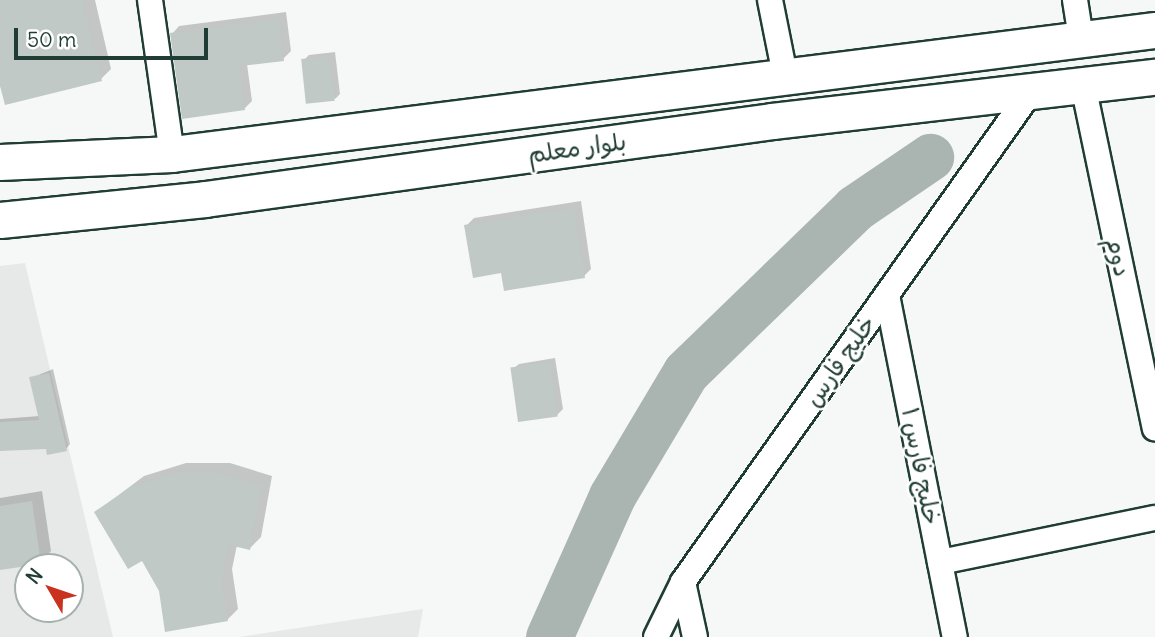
<!DOCTYPE html>
<html>
<head>
<meta charset="utf-8">
<style>
	body { margin:0 }
	#map { position:relative; width:1155px; height:637px; overflow:hidden; background:#f6f7f7; font-family:Delius,"Playpen Sans Arabic",sans-serif }
	div>[style] { position:absolute }
	[style*='--x'] { left:calc(var(--x)*1px); top:calc(var(--y)*1px); width:calc(var(--w)*1px); rotate:calc(var(--a)*1deg) }
	.built>* { inset:0; background:#e6e9e8 }
	.shadow>* { inset:0; background:#0003 }
	.river>* { height:47px; margin:-23.5px; padding:0 23.5px; transform-origin:23.5px; border-radius:23.5px; background:#aab5b1 }
	.building>* { inset:0; background:#c0c9c6; transform-origin:0 0 }
	.roads { filter:drop-shadow(2px 0 #1f3d34) drop-shadow(-2px 0 #1f3d34) drop-shadow(0 2px #1f3d34) drop-shadow(0 -2px #1f3d34) }
	.street>* { height:24px; margin:-12px; padding:0 12px; transform-origin:12px; border-radius:12px; background:#fff }
	.secondary>* { height:35px; margin:-17.5px; padding:0 17.5px; transform-origin:17.5px; border-radius:17.5px; background:#fff }
	span { translate:-50% -50%; white-space:nowrap; text-align:center; line-height:1.15; -webkit-text-stroke:5px #fff; paint-order:stroke }
	.street-label { font-size:24px; color:#1f3d34 }
	.north { position:absolute; left:14px; top:553px; width:70px; height:70px; box-sizing:border-box; background:#fff; border:2px solid #a5b1ae; border-radius:50%; rotate:309deg; font-size:19px; font-weight:700; line-height:28px; text-align:center; color:#1f3d34 }
	.north::after { content:''; display:block; margin:auto; width:24px; height:32px; background:#c8321e; clip-path:polygon(50% 0,100% 100%,50% 72%,0 100%) }
	.scale { position:absolute; left:14px; top:28px; width:194px; height:32px; box-sizing:border-box; border:4px solid #1f3d34; border-top:0; padding-left:9px; font-size:21px; line-height:24px; white-space:nowrap; color:#1f3d34; -webkit-text-stroke:5px #fff; paint-order:stroke }
</style>
</head>
<body>
<div id="map">
	<div class="built">
		<i style="clip-path:polygon(evenodd,25px 263px,113px 637px,0 637px,0 266px,25px 263px,28px 567px,70px 567px,70px 609px,28px 609px,28px 567px)"></i>
		<i style="clip-path:polygon(423px 609px,418px 637px,240px 637px)"></i>
	</div>
	<div class="shadow">
		<i style="clip-path:polygon(0 0,95px 0,111px 69px,101px 79px,0 79px)"></i>
		<i style="clip-path:polygon(286px 12px,291px 51px,283px 59px,247px 64px,252px 101px,244px 109px,172px 34px,179px 26px)"></i>
		<i style="clip-path:polygon(335px 52px,340px 94px,335px 99px,303px 61px,309px 55px)"></i>
		<i style="clip-path:polygon(581px 201px,591px 269px,584px 276px,503px 271px,466px 226px,474px 218px)"></i>
		<i style="clip-path:polygon(555px 358px,563px 409px,557px 415px,513px 369px,519px 364px)"></i>
		<i style="clip-path:polygon(53px 369px,70px 444px,66px 449px,0 449px,0 419px,40px 416px,31px 378px)"></i>
		<i style="clip-path:polygon(186px 463px,230px 463px,272px 476px,261px 537px,250px 548px,237px 545px,232px 569px,238px 609px,227px 620px,161px 590px,143px 558px,96px 512px,144px 476px)"></i>
		<i style="clip-path:polygon(42px 491px,51px 551px,41px 562px,0 568px,0 498px)"></i>
	</div>
	<div class="river">
		<i style="--x:549;--y:637;--w:154;--a:-65.9"></i>
		<i style="--x:612;--y:496;--w:144;--a:-59.2"></i>
		<i style="--x:686;--y:372;--w:235;--a:-44.1"></i>
		<i style="--x:855;--y:208;--w:91;--a:-34.2"></i>
	</div>
	<div class="building">
		<i style="clip-path:polygon(0 0,83px 0,102px 81px,5px 105px,0 86px)"></i>
		<i style="clip-path:polygon(279px 18px,284px 61px,240px 66px,245px 110px,182px 119px,170px 33px)"></i>
		<i style="left:330px;top:56px;width:45px;height:29px;rotate:84deg"></i>
		<i style="clip-path:polygon(574px 208px,585px 278px,504px 291px,501px 273px,473px 278px,464px 225px)"></i>
		<i style="left:550px;top:362px;width:55px;height:40px;rotate:82deg"></i>
		<i style="clip-path:polygon(49px 373px,67px 451px,47px 455px,46px 449px,0 451px,0 422px,39px 420px,29px 377px)"></i>
		<i style="clip-path:polygon(174px 473px,219px 473px,262px 486px,250px 550px,229px 545px,222px 581px,228px 621px,165px 632px,159px 591px,142px 561px,128px 569px,94px 512px,131px 487px)"></i>
		<i style="clip-path:polygon(32px 501px,41px 564px,0 570px,0 506px)"></i>
	</div>
	<div class="roads">
		<div class="street">
			<i style="--x:150;--y:0;--w:156;--a:81.9"></i>
			<i style="--x:770;--y:0;--w:76;--a:78.7"></i>
			<i style="--x:1075;--y:0;--w:38;--a:81"></i>
			<i style="--x:1083;--y:85;--w:351;--a:78.2"></i>
			<i style="--x:887;--y:295;--w:349;--a:78.8"></i>
			<i style="--x:940;--y:562;--w:219;--a:-11.6"></i>
			<i style="--x:683;--y:582;--w:56;--a:77.7"></i>
			<i style="--x:656;--y:637;--w:61;--a:-63.9"></i>
			<i style="--x:683;--y:582;--w:603;--a:-54.65"></i>
		</div>
		<div class="secondary">
			<i style="--x:0;--y:162;--w:172;--a:-2.7"></i>
			<i style="--x:172;--y:154;--w:991;--a:-7.19"></i>
			<i style="--x:0;--y:220;--w:206;--a:-5.8"></i>
			<i style="--x:205;--y:199;--w:572;--a:-7.83"></i>
			<i style="--x:772;--y:121;--w:386;--a:-6.6"></i>
		</div>
	</div>
	<div class="street-label">
		<span style="left:577px;top:148px;rotate:-8deg">بلوار معلم</span>
		<span style="left:1119px;top:257px;rotate:78deg">دوم</span>
		<span style="left:840px;top:361px;rotate:-55deg">خلیج فارس</span>
		<span style="left:921px;top:466px;rotate:79deg">خلیج فارس ۱</span>
	</div>
	<div class="north">N</div>
	<div class="scale">50 m</div>
</div>
</body>
</html>
